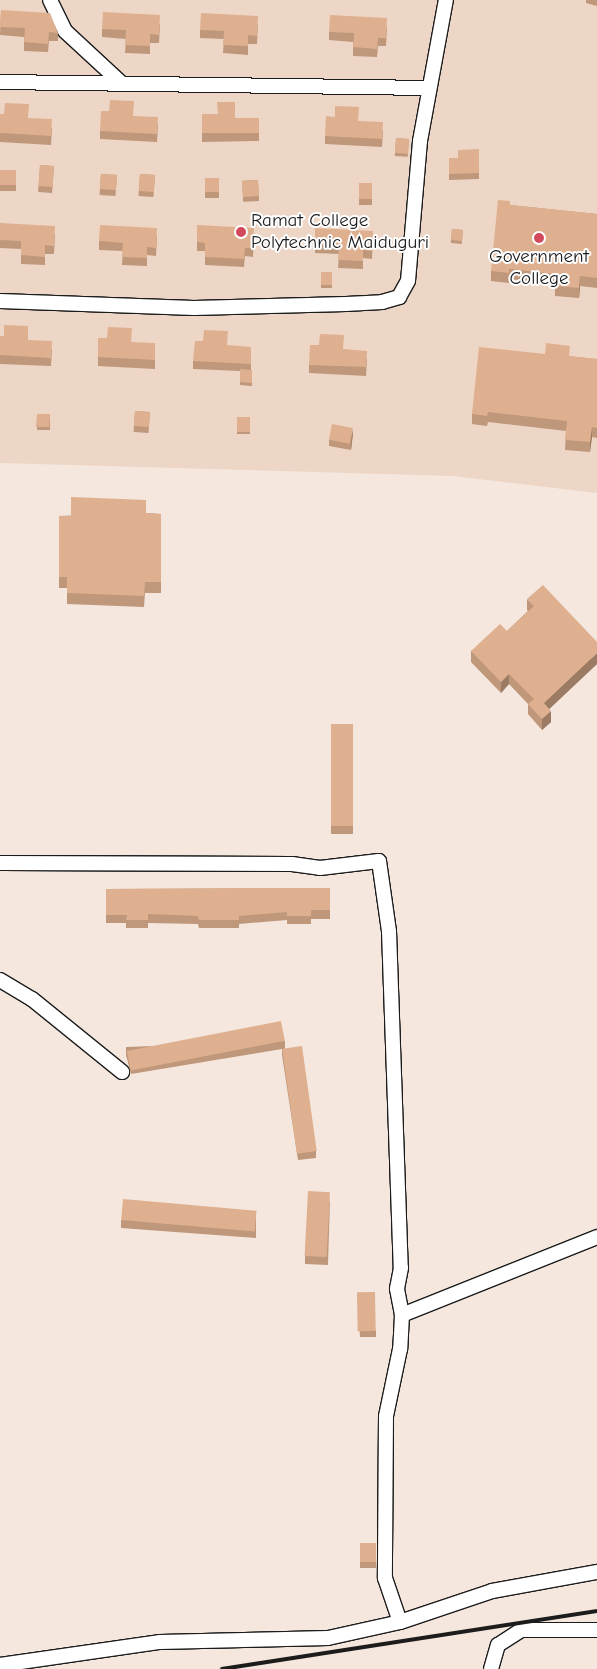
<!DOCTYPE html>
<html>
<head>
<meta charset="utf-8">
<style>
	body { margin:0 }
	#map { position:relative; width:597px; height:1669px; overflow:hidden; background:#f5e7dd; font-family:"Comic Neue",sans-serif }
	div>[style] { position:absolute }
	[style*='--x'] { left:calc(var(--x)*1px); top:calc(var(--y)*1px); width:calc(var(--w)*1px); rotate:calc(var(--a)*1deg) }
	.built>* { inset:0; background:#eed6c6 }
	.roads { filter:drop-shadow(1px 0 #1c1c1c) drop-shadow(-1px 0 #1c1c1c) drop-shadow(0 1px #1c1c1c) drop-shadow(0 -1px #1c1c1c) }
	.street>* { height:14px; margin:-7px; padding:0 7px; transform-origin:7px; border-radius:7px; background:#fff }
	.rail>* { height:4px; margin:-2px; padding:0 2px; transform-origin:2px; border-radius:2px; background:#1c1c1c }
	.wall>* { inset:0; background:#bf977b; transform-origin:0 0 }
	.shaded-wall>* { inset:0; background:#9b7b64 }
	.building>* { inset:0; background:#deb08f; transform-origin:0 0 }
	.dots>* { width:14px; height:14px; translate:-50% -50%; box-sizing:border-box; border:2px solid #fff; border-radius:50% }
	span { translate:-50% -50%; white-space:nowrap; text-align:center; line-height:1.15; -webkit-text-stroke:4px #fff; paint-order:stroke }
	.poi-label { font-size:19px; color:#1c1c1c }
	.left { translate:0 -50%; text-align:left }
</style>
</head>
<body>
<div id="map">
	<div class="built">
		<i style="clip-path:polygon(0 0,597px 0,597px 493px,452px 476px,0 463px)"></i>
	</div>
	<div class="roads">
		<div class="street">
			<i style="--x:50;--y:0;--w:34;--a:64"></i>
			<i style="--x:65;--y:31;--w:75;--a:42.8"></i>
			<i style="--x:0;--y:82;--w:429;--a:0.8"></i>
			<i style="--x:0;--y:301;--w:194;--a:2.1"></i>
			<i style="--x:194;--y:308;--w:152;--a:-1.5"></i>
			<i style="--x:346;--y:304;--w:36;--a:-3"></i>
			<i style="--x:382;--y:302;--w:18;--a:-16"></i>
			<i style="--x:399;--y:297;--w:18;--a:-61"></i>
			<i style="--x:408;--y:281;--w:141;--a:-85.1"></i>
			<i style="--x:420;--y:141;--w:143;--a:-79.6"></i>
			<i style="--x:0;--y:863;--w:292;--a:0.2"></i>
			<i style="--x:292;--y:864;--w:28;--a:8"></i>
			<i style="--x:320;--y:868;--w:59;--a:-6.8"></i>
			<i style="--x:379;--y:861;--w:71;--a:81.9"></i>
			<i style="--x:389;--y:931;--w:337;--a:88"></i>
			<i style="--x:401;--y:1268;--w:21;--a:101"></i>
			<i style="--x:397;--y:1289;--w:26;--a:79"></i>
			<i style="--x:402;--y:1315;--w:34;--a:93"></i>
			<i style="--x:400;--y:1349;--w:68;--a:101.8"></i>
			<i style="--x:386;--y:1416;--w:162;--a:90.4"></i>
			<i style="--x:385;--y:1578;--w:46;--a:71.2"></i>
			<i style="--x:0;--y:980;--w:37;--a:31"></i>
			<i style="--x:32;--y:999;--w:116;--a:39"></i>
			<i style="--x:402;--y:1315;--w:210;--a:-21.8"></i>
			<i style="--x:0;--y:1665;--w:162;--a:-8.2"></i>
			<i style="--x:160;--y:1642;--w:168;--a:-1.4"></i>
			<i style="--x:328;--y:1638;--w:74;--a:-12.5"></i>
			<i style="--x:400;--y:1622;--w:97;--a:-18.6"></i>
			<i style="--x:492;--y:1591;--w:107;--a:-10.3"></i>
			<i style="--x:491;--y:1669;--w:25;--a:-74"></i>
			<i style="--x:498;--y:1645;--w:27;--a:-33"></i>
			<i style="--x:521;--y:1630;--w:76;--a:0"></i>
		</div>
	</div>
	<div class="rail">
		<i style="--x:222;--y:1669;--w:379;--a:-8.8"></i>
	</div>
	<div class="wall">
		<i style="clip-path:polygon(586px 0,597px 0,597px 6px,586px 3px)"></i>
		<i style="clip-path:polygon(1px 10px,58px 33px,58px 41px,49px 41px,48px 52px,24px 51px,24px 37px,0 35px)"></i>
		<i style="clip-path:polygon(160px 24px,159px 43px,150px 43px,150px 54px,125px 53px,126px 39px,102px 37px,102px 29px)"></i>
		<i style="clip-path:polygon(258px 24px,257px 44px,248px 44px,248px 55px,223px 53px,224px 39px,200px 38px,200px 30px)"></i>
		<i style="clip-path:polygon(387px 27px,386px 46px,378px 46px,377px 57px,353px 56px,353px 42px,329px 40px,329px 32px)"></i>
		<i style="clip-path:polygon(0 114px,52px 128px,51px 145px,0 142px)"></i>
		<i style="clip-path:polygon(202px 114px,235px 118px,259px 118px,259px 141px,202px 142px)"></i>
		<i style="clip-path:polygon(134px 116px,158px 125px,157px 142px,100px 139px,100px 131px)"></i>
		<i style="clip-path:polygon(359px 121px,383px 131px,382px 147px,325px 144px,325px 136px)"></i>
		<i style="left:396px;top:138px;width:13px;height:18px;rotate:4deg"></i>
		<i style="clip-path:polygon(479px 149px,479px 179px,449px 180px,449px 158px,458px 158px)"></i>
		<i style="left:40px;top:165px;width:14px;height:27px;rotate:4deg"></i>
		<i style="left:0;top:170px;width:16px;height:21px"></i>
		<i style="left:101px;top:174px;width:16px;height:21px;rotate:4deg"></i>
		<i style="left:140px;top:174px;width:15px;height:22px;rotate:4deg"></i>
		<i style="left:205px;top:178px;width:14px;height:20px"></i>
		<i style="left:258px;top:180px;width:21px;height:16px;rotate:87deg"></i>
		<i style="left:359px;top:183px;width:13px;height:22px"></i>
		<i style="clip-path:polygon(510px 205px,597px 214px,597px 288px,580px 286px,579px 298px,555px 296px,555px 284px,509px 279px,509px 283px,491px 281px,491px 271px)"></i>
		<i style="clip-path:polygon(0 223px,55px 234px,54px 254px,45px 254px,45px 265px,21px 264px,21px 249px,0 248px)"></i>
		<i style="left:452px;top:229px;width:11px;height:14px;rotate:5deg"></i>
		<i style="clip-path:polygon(157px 236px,156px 256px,147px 255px,147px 266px,122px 265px,123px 251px,99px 250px,99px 241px)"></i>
		<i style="clip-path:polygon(254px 237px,253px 257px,245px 256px,244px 267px,205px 265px,205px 251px,197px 251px,197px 242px)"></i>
		<i style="clip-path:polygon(373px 239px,372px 259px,363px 258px,363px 269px,338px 268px,339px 254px,315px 253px,315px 244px)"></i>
		<i style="left:321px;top:272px;width:11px;height:16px"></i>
		<i style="clip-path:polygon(0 336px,52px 349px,51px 366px,0 364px)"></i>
		<i style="clip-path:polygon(132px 342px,155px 352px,155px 369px,98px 366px,98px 357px)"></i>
		<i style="clip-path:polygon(227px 345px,251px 355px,251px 370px,252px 370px,252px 386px,240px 385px,240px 371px,193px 369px,193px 361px)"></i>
		<i style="clip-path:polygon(343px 349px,367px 359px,366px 376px,309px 373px,309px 365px)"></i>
		<i style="clip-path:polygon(545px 354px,597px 359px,597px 438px,592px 437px,590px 452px,565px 450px,566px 431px,488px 422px,487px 426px,472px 424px,472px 414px)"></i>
		<i style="left:135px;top:411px;width:15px;height:21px;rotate:4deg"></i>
		<i style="left:37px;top:414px;width:13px;height:16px"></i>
		<i style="left:237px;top:417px;width:13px;height:17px"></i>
		<i style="clip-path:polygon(353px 433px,351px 450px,329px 446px,329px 440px)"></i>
		<i style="clip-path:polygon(146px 513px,161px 514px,161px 593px,145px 593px,144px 607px,67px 604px,67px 588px,59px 588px,59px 516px)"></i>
		<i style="clip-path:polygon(527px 599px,597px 664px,549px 709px,551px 722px,542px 730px,528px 714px,528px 704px,509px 684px,501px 693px,471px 662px,471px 651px,507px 631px,528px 611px,527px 610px)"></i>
		<i style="left:331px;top:724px;width:22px;height:110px"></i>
		<i style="clip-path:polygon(330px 888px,330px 919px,311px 919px,311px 924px,287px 924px,287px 920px,239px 924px,239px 928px,199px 928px,198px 924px,148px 923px,148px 928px,126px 928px,126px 923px,106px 923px,106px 889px)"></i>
		<i style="clip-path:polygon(285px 1041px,285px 1048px,316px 1151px,316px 1158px,298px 1160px,282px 1055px,282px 1049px,131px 1074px,126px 1055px,126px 1047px)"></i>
		<i style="clip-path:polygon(330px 1200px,328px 1265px,305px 1264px,305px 1256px)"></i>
		<i style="clip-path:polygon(256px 1211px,256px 1238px,121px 1228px,121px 1220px)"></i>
		<i style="clip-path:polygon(357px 1293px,376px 1331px,376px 1337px,360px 1337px)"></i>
		<i style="left:376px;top:1543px;width:25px;height:16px;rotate:90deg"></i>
	</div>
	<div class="shaded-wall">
		<i style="clip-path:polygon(580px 276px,580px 286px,579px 298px,579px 288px)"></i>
		<i style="clip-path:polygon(592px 427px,592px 437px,590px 452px,590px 442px)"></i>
		<i style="clip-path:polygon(353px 428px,353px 433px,351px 450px,351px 444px)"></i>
		<i style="clip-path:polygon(597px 653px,597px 664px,544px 714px,544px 703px)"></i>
		<i style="clip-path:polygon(509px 674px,509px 684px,501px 693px,501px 682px)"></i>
		<i style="clip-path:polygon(551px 711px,551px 722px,542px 730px,542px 719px)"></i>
	</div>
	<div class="building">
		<i style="clip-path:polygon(1px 10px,50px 13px,58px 33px,49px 32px,48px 44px,24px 42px,25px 28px,0 27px)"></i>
		<i style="clip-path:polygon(103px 12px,160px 15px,159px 35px,150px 34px,150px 46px,125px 45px,126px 30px,102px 29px)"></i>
		<i style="clip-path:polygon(201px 13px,258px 16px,257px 36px,248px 35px,248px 46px,223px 45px,224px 31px,200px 30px)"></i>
		<i style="clip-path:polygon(330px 15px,387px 18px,386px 38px,378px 38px,377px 49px,353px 47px,354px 33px,329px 32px)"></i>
		<i style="clip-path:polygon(110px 100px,134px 101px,133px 116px,158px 117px,157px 134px,100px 131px,101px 111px,109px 111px)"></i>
		<i style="clip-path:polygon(217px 102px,235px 102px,235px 118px,259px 118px,259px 133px,202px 133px,202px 114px,218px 114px)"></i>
		<i style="clip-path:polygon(5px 103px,29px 104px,28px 118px,52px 119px,51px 136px,0 133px,0 114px,4px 114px)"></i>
		<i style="clip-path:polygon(335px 106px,359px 107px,358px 121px,383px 122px,382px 139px,325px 136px,326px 116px,335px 117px)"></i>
		<i style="left:396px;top:138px;width:13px;height:15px;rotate:4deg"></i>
		<i style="clip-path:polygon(479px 149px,479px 173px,449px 174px,449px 158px,458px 158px,458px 150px)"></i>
		<i style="left:40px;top:165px;width:14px;height:21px;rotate:4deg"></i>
		<i style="left:0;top:170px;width:16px;height:15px"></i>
		<i style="left:101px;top:174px;width:16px;height:15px;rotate:4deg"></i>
		<i style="left:140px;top:174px;width:15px;height:17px;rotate:4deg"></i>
		<i style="left:205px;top:178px;width:14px;height:14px"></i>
		<i style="left:258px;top:180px;width:16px;height:16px;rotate:86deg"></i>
		<i style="left:359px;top:183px;width:13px;height:16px"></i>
		<i style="clip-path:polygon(498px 200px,510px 201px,510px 205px,597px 214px,597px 278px,580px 276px,579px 288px,555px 286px,556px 274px,509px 269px,509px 273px,491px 271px)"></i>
		<i style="clip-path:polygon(0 223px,55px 226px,54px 246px,45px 245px,45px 257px,21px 255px,21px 241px,0 240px)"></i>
		<i style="clip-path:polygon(100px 225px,157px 228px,156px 248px,147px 247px,147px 258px,122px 257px,123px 243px,99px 241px)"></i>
		<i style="clip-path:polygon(197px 225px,254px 228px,253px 248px,245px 248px,244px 259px,205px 257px,205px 243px,197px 242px)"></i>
		<i style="clip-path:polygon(315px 228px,373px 231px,372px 251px,363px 250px,363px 261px,338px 260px,339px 246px,315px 244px)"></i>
		<i style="left:452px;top:229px;width:11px;height:11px;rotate:5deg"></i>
		<i style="left:321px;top:272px;width:11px;height:13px"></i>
		<i style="clip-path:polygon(4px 325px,28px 326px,28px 340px,52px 341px,51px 358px,0 355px,0 336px,4px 336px)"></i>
		<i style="clip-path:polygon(108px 327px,132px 328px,131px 342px,155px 343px,155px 360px,98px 357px,98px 338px,107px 338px)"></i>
		<i style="clip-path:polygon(204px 330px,228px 331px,227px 345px,251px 347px,251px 364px,193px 361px,195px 341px,203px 341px)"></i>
		<i style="clip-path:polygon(320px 334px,344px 335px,343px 349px,367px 351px,366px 367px,309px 365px,310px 345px,319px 345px)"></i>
		<i style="clip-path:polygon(546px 343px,570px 346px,569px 356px,597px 359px,597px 428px,592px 427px,590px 442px,565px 440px,567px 421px,488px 412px,487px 416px,472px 414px,479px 347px,545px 354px)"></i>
		<i style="clip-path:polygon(240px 369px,252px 370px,252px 383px,240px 382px)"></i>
		<i style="left:135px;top:411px;width:15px;height:15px;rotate:4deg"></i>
		<i style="clip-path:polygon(37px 414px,50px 414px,49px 427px,36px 427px)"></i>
		<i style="left:237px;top:417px;width:13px;height:15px"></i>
		<i style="left:332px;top:424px;width:21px;height:16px;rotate:11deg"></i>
		<i style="clip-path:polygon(71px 497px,146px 500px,146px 513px,161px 514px,161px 582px,145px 582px,144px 596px,67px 593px,67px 577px,59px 577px,59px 516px,71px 516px)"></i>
		<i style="clip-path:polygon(543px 585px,597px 642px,597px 653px,544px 703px,551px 711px,542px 719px,528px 704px,534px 699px,509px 674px,501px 682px,471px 651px,500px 624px,507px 631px,534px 606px,527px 599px)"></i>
		<i style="left:331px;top:724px;width:22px;height:102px"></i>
		<i style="clip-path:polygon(330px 888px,330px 910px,311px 910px,311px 916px,287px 916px,287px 912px,239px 916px,239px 920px,199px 920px,198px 916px,148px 914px,148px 920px,126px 920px,127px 915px,106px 915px,106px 889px)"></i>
		<i style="left:281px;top:1021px;width:20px;height:157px;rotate:79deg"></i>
		<i style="left:302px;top:1046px;width:106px;height:20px;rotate:82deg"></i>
		<i style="left:308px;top:1191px;width:22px;height:65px;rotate:3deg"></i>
		<i style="left:123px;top:1199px;width:134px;height:21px;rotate:5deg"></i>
		<i style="left:375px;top:1292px;width:39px;height:18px;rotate:89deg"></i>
		<i style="left:376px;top:1543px;width:19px;height:16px;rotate:90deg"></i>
	</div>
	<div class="dots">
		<i style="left:241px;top:232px;background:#d1495b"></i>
		<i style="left:539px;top:238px;background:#d1495b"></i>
	</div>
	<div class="poi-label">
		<span class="left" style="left:251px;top:232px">Ramat College<br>Polytechnic Maiduguri</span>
		<span style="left:539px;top:268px">Government<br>College</span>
	</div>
</div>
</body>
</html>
